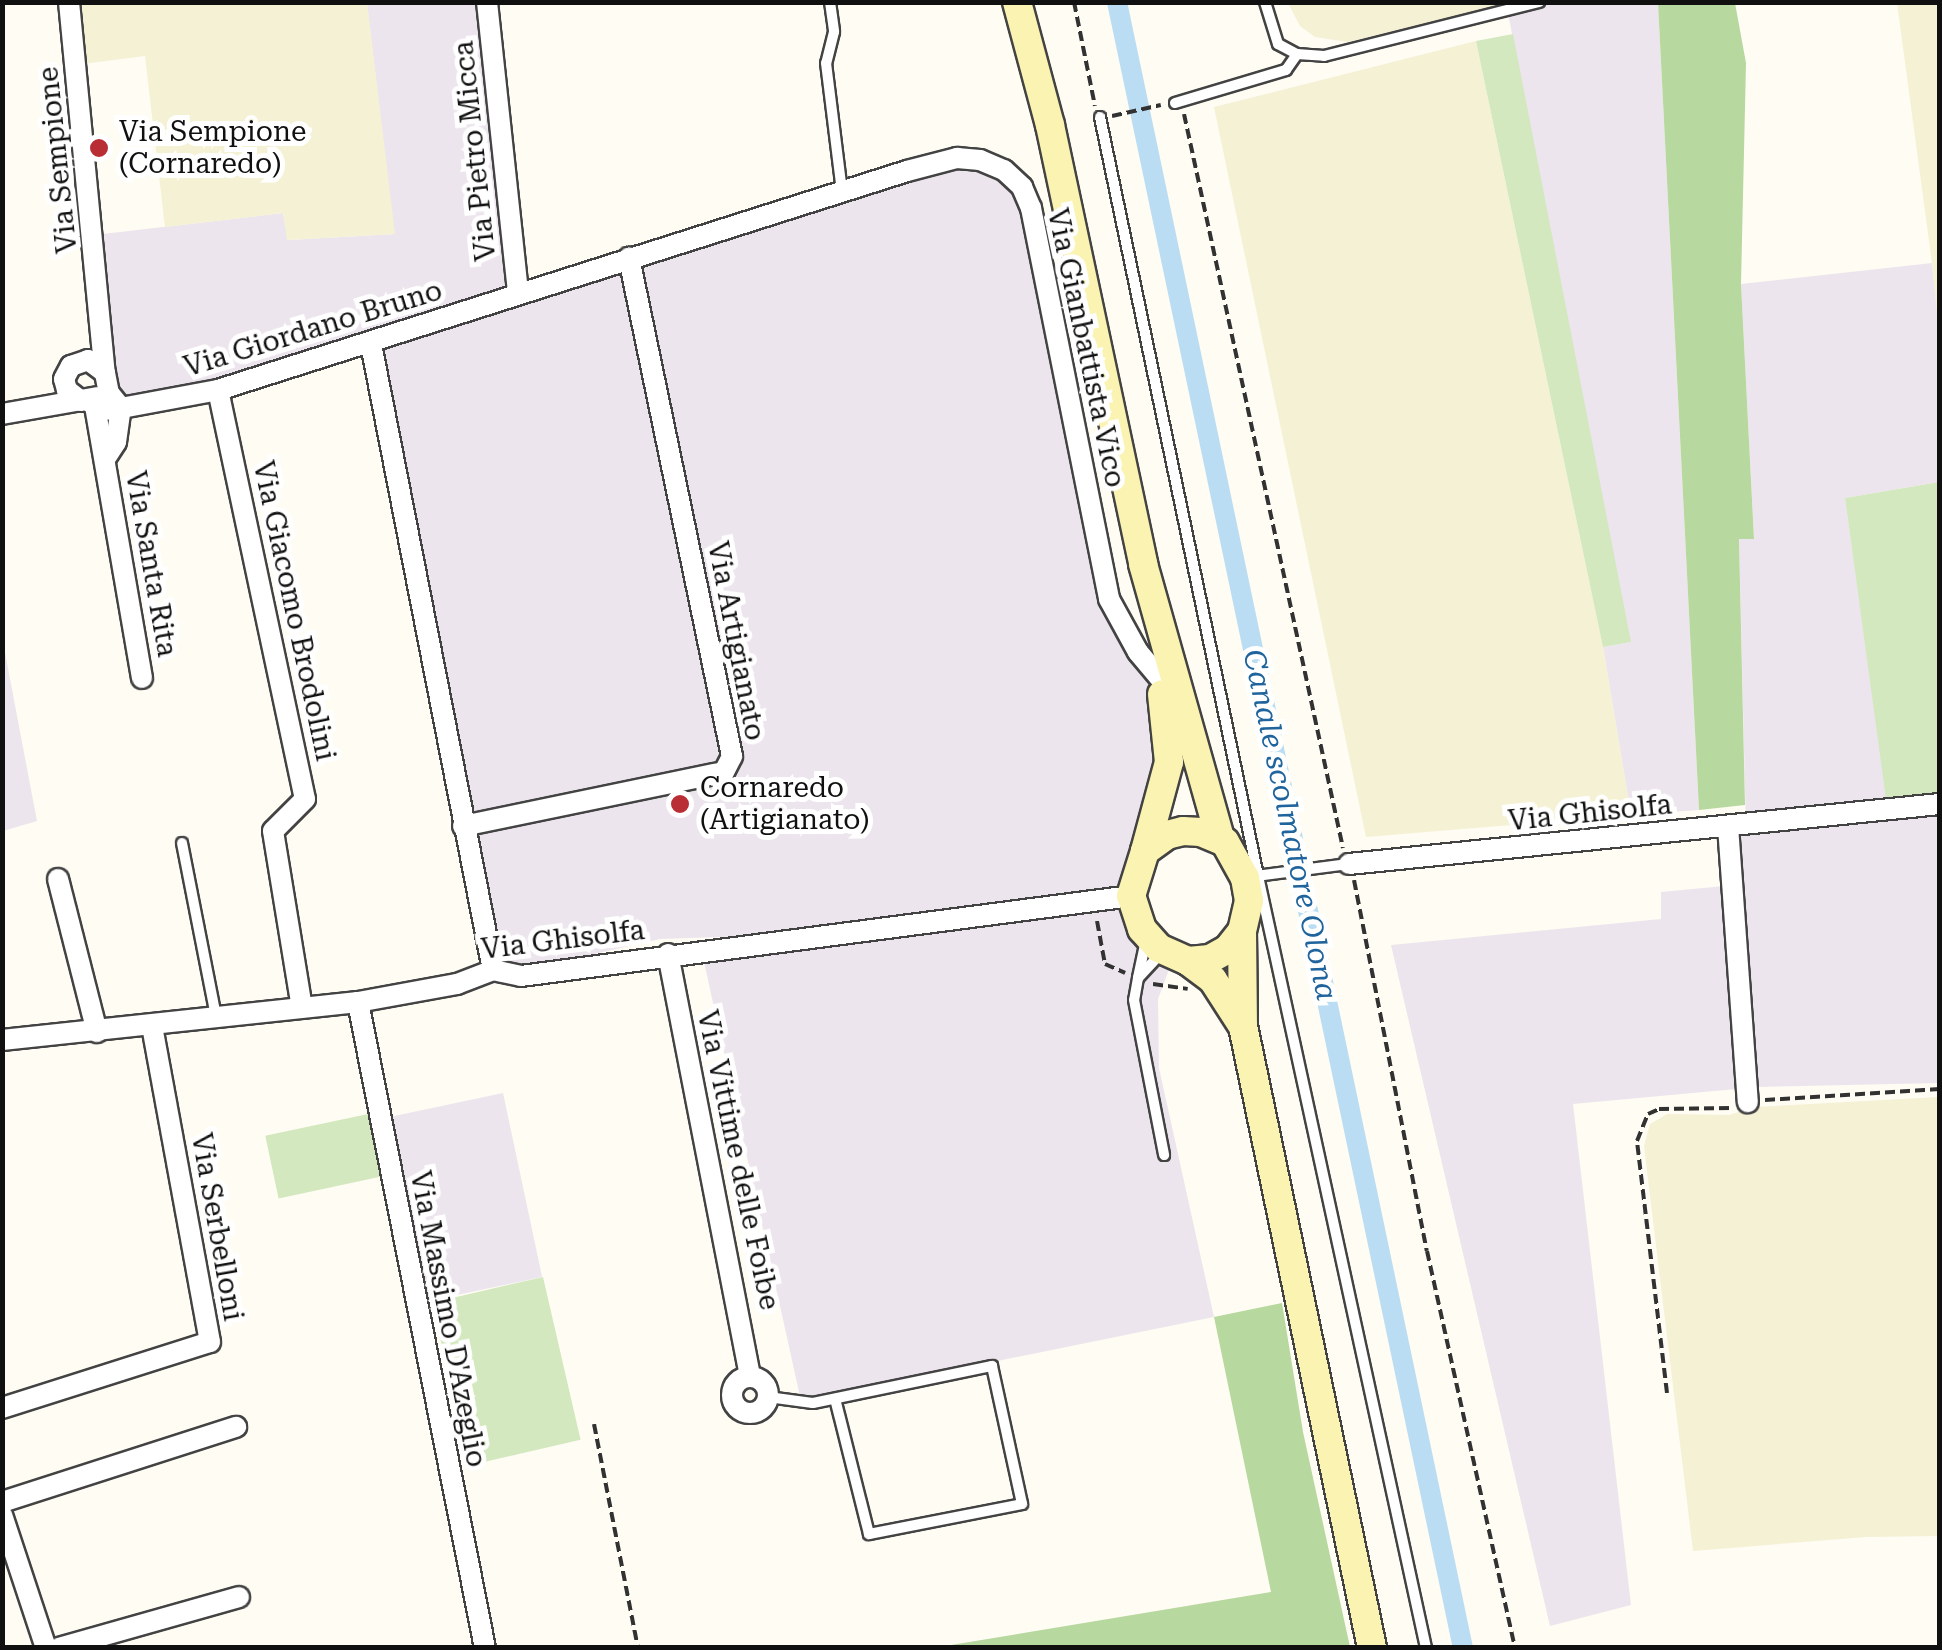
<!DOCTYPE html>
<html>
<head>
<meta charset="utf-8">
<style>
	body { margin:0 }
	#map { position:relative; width:1942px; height:1650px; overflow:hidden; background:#fefcf3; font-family:"Roboto Serif",serif }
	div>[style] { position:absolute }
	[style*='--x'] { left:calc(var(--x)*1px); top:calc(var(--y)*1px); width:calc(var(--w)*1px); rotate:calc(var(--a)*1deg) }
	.industrial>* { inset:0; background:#ede5ed; transform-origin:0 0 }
	.farmland>* { inset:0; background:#f4f1d4 }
	.green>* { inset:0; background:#d3e8be; transform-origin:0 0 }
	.forest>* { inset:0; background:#b7d89e }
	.canal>* { height:20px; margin:-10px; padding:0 10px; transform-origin:10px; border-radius:10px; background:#baddf3 }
	.path>* { height:4px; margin-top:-2px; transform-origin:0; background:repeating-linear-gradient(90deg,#323232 0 10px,transparent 0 15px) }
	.roads { filter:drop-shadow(2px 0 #434343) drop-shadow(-2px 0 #434343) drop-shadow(0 2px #434343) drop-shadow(0 -2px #434343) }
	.service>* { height:10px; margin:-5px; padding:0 5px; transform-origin:5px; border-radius:5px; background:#fff }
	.minor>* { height:20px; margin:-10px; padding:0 10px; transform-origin:10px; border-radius:10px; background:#fff }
	.minor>.ring { margin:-10px; padding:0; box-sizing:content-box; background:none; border:20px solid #fff; border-radius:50% }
	.secondary>* { height:28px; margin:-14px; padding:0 14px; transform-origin:14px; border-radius:14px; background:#faf3b2 }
	.dots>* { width:28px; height:28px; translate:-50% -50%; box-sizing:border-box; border:5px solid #fff; border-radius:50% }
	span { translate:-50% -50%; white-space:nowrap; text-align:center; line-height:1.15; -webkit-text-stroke:10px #fff; paint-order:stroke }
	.poi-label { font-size:28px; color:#101010 }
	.left { translate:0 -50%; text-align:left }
	.street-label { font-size:28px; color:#101010 }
	.water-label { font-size:30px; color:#1f649c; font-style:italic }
	.frame { position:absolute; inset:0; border:5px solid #101010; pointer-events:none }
</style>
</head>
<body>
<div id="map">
	<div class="industrial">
		<i style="clip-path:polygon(367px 3px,487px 3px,518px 293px,957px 158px,1022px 187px,1109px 599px,1148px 667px,1166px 721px,1131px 896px,775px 935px,660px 939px,528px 969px,493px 970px,362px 344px,218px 390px,113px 400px,94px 235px,283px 213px,288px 240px,394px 234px)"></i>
		<i style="clip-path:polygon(1506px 3px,1658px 3px,1699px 810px,1631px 815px,1603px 647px,1630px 642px)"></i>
		<i style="clip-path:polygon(1932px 263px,1940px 336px,1939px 482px,1845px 498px,1887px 799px,1939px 793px,1939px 1083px,1758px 1087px,1573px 1104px,1631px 1605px,1550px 1626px,1391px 945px,1661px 919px,1661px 892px,1724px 886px,1720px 836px,1746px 832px,1739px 538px,1754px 538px,1741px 284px)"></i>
		<i style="clip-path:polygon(3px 642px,37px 821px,3px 831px,2px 831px)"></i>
		<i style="clip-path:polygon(1124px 907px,1170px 967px,1158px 999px,1159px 1068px,1214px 1317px,801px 1401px,704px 962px)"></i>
		<i style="left:503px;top:1093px;width:188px;height:122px;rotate:78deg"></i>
	</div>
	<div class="farmland">
		<i style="clip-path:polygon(69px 3px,367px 3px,395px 234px,287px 240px,283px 213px,165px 227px,145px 56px,75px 65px)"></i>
		<i style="clip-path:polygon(1288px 3px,1288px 2px,1508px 3px,1348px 42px,1315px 37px,1300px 26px)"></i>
		<i style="clip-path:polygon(1897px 3px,1939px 3px,1939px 336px,1932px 263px)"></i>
		<i style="clip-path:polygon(1476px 41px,1603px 647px,1631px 815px,1366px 837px,1214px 107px)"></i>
		<i style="clip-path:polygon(1939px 1097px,1939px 1536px,1866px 1537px,1693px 1551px,1644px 1146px,1650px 1124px,1667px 1114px,1729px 1115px,1756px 1107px)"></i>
	</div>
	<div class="green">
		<i style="clip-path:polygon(1513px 34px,1631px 642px,1603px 647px,1476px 41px)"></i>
		<i style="clip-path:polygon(1939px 482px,1939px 793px,1886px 799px,1845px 498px)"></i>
		<i style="left:368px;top:1114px;width:64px;height:105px;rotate:78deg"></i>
		<i style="left:543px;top:1277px;width:167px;height:114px;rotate:77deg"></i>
	</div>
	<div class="forest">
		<i style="clip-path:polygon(1658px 3px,1735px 3px,1746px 63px,1741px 284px,1754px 539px,1739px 539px,1745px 805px,1699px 810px)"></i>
		<i style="clip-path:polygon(1282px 1303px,1303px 1432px,1350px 1647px,939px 1647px,1271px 1592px,1214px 1317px)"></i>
	</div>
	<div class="canal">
		<i style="--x:1117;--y:2;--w:1682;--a:78.13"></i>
	</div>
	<div class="path">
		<i style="--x:1074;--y:2;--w:106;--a:78.6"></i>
		<i style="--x:1184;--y:114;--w:751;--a:77.78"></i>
		<i style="--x:1112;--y:116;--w:50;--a:-12.7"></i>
		<i style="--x:1354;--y:880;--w:378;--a:78.9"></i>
		<i style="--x:1427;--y:1251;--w:407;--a:77.5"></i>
		<i style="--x:1097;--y:921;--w:44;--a:79.5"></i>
		<i style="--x:1105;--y:964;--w:22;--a:24"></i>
		<i style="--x:1153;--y:984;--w:35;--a:8"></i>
		<i style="--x:1765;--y:1100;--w:175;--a:-3.6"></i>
		<i style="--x:1667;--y:1393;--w:254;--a:-96.8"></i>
		<i style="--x:1637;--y:1141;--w:29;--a:-68"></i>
		<i style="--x:1648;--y:1114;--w:12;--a:-24"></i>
		<i style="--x:1659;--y:1109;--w:72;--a:-0.8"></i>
		<i style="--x:594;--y:1424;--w:228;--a:78.9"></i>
	</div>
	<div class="roads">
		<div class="service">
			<i style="--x:830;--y:2;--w:30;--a:82"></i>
			<i style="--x:834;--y:32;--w:32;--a:104"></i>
			<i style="--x:826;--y:63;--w:129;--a:82.9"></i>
			<i style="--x:1265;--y:2;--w:44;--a:72.8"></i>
			<i style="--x:1278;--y:44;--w:21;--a:28"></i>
			<i style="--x:1297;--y:54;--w:27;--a:4"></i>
			<i style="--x:1324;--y:56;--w:222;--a:-14.1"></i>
			<i style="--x:1175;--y:103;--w:116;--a:-16.6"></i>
			<i style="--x:1286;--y:70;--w:19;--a:-55"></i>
			<i style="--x:1100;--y:117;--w:775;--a:78.24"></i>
			<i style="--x:1258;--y:876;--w:790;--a:77.72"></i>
			<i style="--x:182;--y:843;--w:177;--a:78.9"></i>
			<i style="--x:1256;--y:876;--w:93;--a:-7.4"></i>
			<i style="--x:1146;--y:940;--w:39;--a:102"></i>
			<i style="--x:1138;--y:978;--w:34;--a:-47"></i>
			<i style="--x:1138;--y:978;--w:22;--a:100"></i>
			<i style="--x:1134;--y:1000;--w:158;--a:79"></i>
			<i style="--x:768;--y:1397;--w:45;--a:7.6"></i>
			<i style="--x:813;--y:1403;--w:183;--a:-11.7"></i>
			<i style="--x:992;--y:1366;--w:141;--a:77.7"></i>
			<i style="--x:1022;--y:1504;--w:156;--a:168.9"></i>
			<i style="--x:869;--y:1534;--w:139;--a:-104.1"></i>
		</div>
		<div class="minor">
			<i style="--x:69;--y:2;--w:373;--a:84.5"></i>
			<i style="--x:105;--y:373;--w:20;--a:79"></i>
			<i style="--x:109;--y:393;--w:19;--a:51"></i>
			<i style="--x:487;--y:2;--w:293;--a:83.9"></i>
			<i style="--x:371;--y:344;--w:638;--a:78.97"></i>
			<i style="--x:218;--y:390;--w:418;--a:78"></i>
			<i style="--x:305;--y:799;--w:45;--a:135"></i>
			<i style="--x:273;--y:831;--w:179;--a:80.7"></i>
			<i style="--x:81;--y:401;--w:18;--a:-142"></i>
			<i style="--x:67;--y:390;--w:11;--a:-105"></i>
			<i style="--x:64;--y:379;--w:15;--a:-62"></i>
			<i style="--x:71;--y:366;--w:18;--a:-19"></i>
			<i style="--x:88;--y:360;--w:21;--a:37"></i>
			<i style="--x:88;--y:401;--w:17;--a:31"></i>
			<i style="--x:103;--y:410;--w:18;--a:-6"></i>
			<i style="--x:121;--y:408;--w:99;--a:-10.5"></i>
			<i style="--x:218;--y:390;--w:723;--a:-17.63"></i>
			<i style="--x:907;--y:171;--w:52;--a:-14.6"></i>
			<i style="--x:957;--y:158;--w:23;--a:5"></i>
			<i style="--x:980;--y:160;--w:26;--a:23"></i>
			<i style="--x:1004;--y:170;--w:25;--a:43"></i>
			<i style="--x:1022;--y:187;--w:23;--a:67"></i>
			<i style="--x:1031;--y:208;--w:399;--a:78.7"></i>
			<i style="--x:1109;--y:599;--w:60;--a:61.3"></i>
			<i style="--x:1138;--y:652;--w:34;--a:50"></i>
			<i style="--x:95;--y:406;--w:276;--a:80.2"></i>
			<i style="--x:2;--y:414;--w:97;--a:-10"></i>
			<i style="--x:105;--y:459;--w:20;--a:-57"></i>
			<i style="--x:116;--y:442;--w:34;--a:-82"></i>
			<i style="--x:463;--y:826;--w:257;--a:-11.7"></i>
			<i style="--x:715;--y:774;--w:9;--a:-13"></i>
			<i style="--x:724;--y:772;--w:18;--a:-63"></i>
			<i style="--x:732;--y:756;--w:509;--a:-101.69"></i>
			<i style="--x:1728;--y:826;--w:277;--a:85.9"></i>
			<i style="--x:1349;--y:864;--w:594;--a:-5.8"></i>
			<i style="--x:58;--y:879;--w:158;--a:75.7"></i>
			<i style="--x:668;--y:954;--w:431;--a:79"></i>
			<i style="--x:358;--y:1002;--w:658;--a:78.88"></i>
			<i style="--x:2;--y:1040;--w:358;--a:-6.1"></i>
			<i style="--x:358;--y:1002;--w:101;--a:-10.3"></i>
			<i style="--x:457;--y:984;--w:39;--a:-21"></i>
			<i style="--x:493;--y:970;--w:29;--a:12"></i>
			<i style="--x:521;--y:976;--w:615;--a:-7.47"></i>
			<i class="ring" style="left:732px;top:1377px;width:16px;height:16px"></i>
			<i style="--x:2;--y:1408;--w:218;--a:-17.6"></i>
			<i style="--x:210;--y:1342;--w:322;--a:-100.4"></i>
			<i style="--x:2;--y:1502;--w:246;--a:-17.8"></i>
			<i style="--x:2;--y:1515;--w:140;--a:71.7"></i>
			<i style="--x:59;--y:1648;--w:187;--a:-15.8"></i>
		</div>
		<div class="secondary">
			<i style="--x:1017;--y:2;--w:127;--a:75"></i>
			<i style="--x:1050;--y:125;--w:449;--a:78"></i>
			<i style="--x:1143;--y:564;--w:285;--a:74.3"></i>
			<i style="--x:1183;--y:831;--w:18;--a:3"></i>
			<i style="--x:1201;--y:832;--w:26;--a:23"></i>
			<i style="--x:1225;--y:842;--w:41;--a:60.9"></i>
			<i style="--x:1245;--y:878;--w:23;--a:80"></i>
			<i style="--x:1249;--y:901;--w:31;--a:103"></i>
			<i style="--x:1242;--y:931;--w:23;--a:128"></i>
			<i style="--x:1228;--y:949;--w:21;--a:151"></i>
			<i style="--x:1210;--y:959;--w:22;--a:175"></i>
			<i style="--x:1188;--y:961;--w:32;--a:-156"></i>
			<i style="--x:1159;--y:948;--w:25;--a:-132"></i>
			<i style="--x:1142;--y:929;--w:35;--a:-108"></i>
			<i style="--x:1131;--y:896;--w:47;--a:-72.7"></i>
			<i style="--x:1145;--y:851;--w:27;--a:-36"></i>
			<i style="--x:1167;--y:835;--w:16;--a:-14"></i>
			<i style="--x:1145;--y:851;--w:92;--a:-74.9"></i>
			<i style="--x:1169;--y:762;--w:68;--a:-95.9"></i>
			<i style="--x:1242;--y:931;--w:95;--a:89.4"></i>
			<i style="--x:1243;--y:1026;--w:635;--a:78.28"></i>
			<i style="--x:1188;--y:961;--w:31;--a:37"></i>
			<i style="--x:1213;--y:980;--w:54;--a:57.2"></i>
		</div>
	</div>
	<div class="dots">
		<i style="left:99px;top:148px;background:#b92e34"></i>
		<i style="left:680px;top:804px;background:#b92e34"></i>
	</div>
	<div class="poi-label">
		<span class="left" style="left:119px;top:148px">Via Sempione<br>(Cornaredo)</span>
		<span class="left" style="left:700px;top:804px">Cornaredo<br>(Artigianato)</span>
	</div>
	<div class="street-label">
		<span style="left:475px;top:151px;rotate:-96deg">Via Pietro Micca</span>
		<span style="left:58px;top:160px;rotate:-96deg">Via Sempione</span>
		<span style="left:313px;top:329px;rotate:-17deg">Via Giordano Bruno</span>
		<span style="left:1086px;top:348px;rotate:78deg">Via Gianbattista Vico</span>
		<span style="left:151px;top:564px;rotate:80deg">Via Santa Rita</span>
		<span style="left:294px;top:611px;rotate:78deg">Via Giacomo Brodolini</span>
		<span style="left:736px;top:641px;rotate:79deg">Via Artigianato</span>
		<span style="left:1590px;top:813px;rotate:-6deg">Via Ghisolfa</span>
		<span style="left:563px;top:940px;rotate:-7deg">Via Ghisolfa</span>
		<span style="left:738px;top:1160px;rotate:78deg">Via Vittime delle Foibe</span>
		<span style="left:217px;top:1227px;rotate:80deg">Via Serbelloni</span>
		<span style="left:448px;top:1319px;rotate:79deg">Via Massimo D'Azeglio</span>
	</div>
	<div class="water-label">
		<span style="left:1290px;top:825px;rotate:78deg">Canale scolmatore Olona</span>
	</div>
	<div class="frame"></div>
</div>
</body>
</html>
